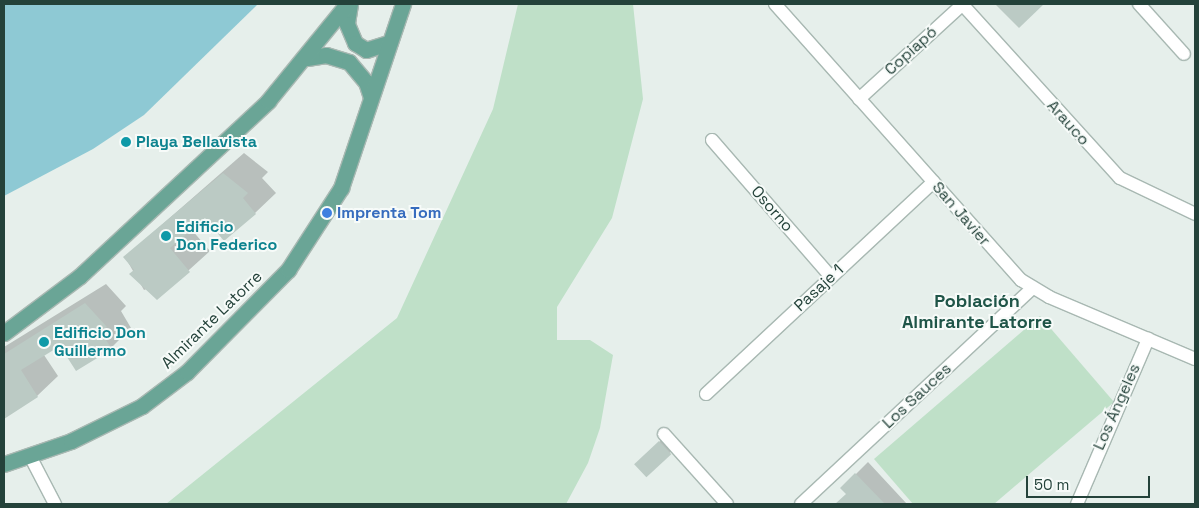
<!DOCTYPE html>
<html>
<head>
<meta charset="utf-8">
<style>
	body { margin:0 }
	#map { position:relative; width:1199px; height:508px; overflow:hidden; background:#e6efeb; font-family:"Space Grotesk",sans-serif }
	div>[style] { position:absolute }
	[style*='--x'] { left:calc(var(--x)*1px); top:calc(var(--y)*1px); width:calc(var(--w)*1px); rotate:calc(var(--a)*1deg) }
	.green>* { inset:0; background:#bfe0c8 }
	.water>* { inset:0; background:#8ec9d4 }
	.shadow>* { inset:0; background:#0003 }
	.building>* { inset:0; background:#bbcac4; transform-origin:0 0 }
	.roads { filter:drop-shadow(1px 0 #a8b8b2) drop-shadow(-1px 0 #a8b8b2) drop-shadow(0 1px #a8b8b2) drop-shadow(0 -1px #a8b8b2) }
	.street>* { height:12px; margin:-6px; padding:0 6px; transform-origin:6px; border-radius:6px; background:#fff }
	.primary>* { height:15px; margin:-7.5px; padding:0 7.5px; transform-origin:7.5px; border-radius:7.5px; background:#6aa596 }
	.dots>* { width:14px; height:14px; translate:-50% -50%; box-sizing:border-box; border:2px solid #f7fbf9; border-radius:50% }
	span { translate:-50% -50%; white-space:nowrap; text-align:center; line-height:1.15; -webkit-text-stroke:4px #f7fbf9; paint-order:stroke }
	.street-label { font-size:16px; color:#24423a }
	.culture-label { font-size:16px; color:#0d838f; font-weight:700 }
	.left { translate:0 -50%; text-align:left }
	.shop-label { font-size:16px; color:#366cbe; font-weight:700 }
	.neighbourhood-label { font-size:18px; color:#1f5548; font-weight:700 }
	.frame { position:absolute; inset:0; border:5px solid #24423a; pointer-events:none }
	.scale { position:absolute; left:1026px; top:476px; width:124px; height:22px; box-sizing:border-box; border:2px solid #24423a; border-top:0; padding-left:6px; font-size:15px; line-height:18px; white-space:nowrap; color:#24423a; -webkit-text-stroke:4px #f7fbf9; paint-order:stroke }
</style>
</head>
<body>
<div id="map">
	<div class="green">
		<i style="clip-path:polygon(518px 4px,633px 4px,643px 99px,612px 218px,557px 307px,557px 340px,590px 340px,613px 355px,600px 428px,588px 463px,566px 504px,166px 504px,397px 318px,493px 109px)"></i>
		<i style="clip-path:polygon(1040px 316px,1114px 402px,994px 504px,913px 504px,874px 459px)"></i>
	</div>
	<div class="water">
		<i style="clip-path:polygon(4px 4px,258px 4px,144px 115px,93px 149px,4px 196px)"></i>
	</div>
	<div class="shadow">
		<i style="clip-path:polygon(244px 153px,268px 172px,262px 178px,276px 193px,255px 213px,205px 217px,191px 229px,210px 251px,158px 298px,149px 288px,144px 290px,125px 257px)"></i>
		<i style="clip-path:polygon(106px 284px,126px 306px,121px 311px,131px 328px,111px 348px,60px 344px,44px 355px,58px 376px,37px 396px,4px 417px,4px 347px)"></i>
		<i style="clip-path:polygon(668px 434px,678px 445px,646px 475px,643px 457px)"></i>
		<i style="clip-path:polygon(868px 462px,907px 504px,849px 504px,843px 498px,847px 494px,842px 488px)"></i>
	</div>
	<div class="building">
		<i style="clip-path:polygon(995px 4px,1044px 4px,1019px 28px)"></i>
		<i style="clip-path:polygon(223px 173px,248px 193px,243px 198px,256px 214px,224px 241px,205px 218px,170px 248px,190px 272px,157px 300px,129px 274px,134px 270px,123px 257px)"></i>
		<i style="clip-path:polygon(85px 303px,107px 327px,100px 331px,112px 349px,76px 371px,60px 346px,21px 370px,38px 397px,4px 419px,4px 354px)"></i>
		<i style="left:659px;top:441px;width:18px;height:34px;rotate:47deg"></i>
		<i style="clip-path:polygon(855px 473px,885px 504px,835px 504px,846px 494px,840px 488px)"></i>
	</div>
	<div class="roads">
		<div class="street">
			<i style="--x:775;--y:4;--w:370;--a:48.3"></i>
			<i style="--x:1021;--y:280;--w:33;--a:31"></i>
			<i style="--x:1049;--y:297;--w:159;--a:23"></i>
			<i style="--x:962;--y:4;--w:235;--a:47.8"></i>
			<i style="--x:1120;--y:178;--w:83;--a:25.6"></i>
			<i style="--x:1139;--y:4;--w:67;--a:48"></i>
			<i style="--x:859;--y:99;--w:141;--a:-42.4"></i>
			<i style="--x:712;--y:140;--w:181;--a:49"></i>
			<i style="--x:706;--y:394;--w:311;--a:-43"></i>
			<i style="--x:664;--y:434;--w:94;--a:48"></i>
			<i style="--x:30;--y:456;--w:54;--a:62.5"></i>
			<i style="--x:801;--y:504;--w:317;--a:-43"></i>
			<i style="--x:1077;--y:504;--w:180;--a:-66.7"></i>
		</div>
		<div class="primary">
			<i style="--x:350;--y:4;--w:20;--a:99"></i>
			<i style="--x:347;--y:24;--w:21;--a:67"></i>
			<i style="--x:355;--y:43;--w:13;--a:32"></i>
			<i style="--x:366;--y:50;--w:25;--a:-18"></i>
			<i style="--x:307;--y:58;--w:19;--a:-9"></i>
			<i style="--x:326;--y:55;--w:24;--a:17"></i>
			<i style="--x:349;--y:62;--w:26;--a:50"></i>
			<i style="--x:366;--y:82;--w:16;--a:72"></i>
			<i style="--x:4;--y:333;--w:95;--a:-36.9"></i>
			<i style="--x:80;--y:276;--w:257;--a:-42.9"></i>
			<i style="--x:268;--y:101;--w:125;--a:-50.8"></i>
			<i style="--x:4;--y:464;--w:71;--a:-18.9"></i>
			<i style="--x:71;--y:441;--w:79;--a:-26.2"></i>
			<i style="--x:142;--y:406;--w:56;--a:-37.1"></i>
			<i style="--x:187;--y:372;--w:144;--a:-45.3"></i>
			<i style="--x:288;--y:270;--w:98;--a:-57.1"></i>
			<i style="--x:341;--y:188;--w:194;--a:-71.4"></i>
		</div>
	</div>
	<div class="dots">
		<i style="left:126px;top:142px;background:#0f9aa8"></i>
		<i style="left:327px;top:213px;background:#3f7fe0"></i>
		<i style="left:166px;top:236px;background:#0f9aa8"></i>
		<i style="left:44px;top:342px;background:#0f9aa8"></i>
	</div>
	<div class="street-label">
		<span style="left:911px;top:51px;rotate:-42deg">Copiapó</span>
		<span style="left:1068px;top:123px;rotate:48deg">Arauco</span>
		<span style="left:772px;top:209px;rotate:49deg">Osorno</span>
		<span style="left:961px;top:214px;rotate:49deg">San Javier</span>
		<span style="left:819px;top:288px;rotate:-43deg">Pasaje 1</span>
		<span style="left:212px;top:320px;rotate:-44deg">Almirante Latorre</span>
		<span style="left:917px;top:396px;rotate:-43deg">Los Sauces</span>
		<span style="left:1117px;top:407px;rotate:-66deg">Los Ángeles</span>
	</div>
	<div class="culture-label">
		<span class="left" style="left:136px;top:142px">Playa Bellavista</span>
		<span class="left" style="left:176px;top:236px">Edificio<br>Don Federico</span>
		<span class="left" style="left:54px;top:342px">Edificio Don<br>Guillermo</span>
	</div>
	<div class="shop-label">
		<span class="left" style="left:337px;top:213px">Imprenta Tom</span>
	</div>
	<div class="neighbourhood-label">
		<span style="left:977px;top:312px">Población<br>Almirante Latorre</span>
	</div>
	<div class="frame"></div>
	<div class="scale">50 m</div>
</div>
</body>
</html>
